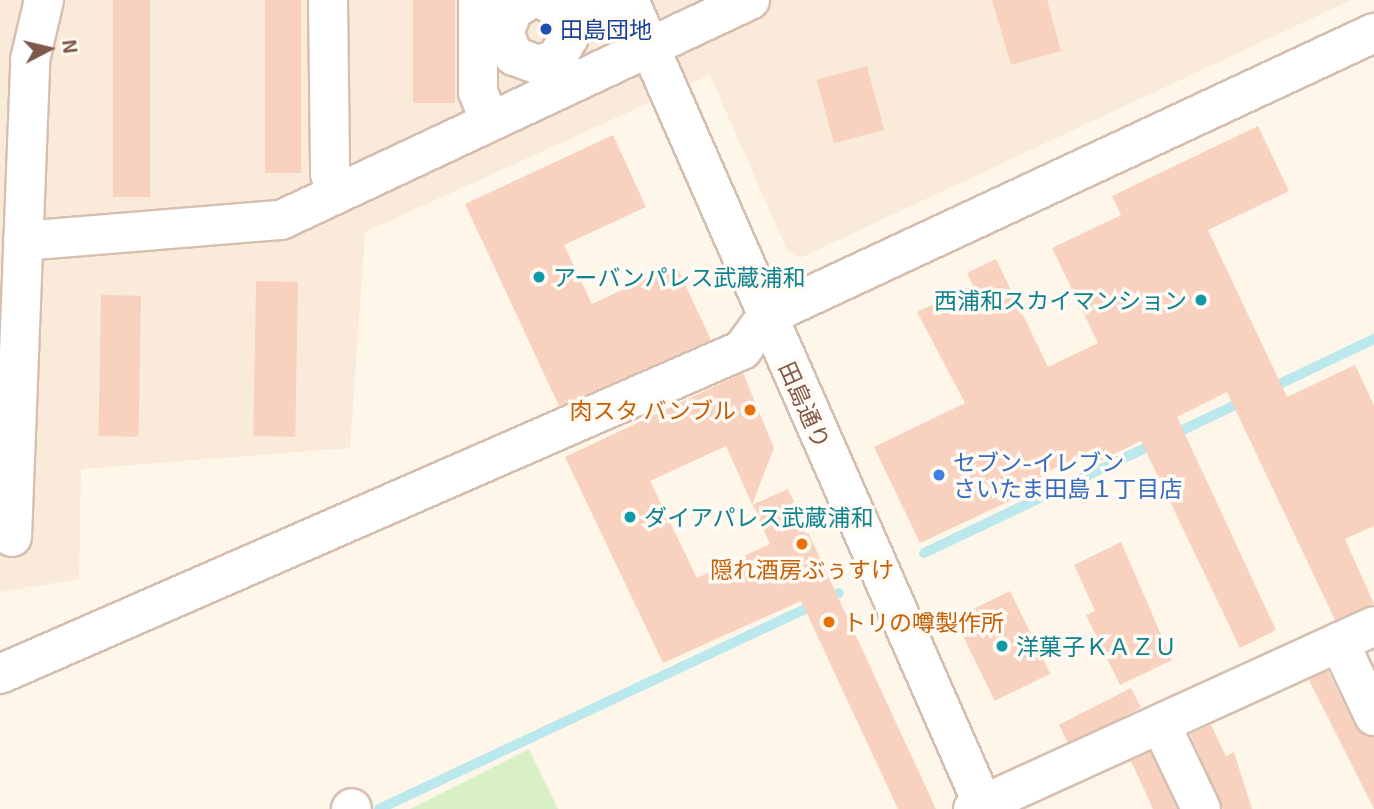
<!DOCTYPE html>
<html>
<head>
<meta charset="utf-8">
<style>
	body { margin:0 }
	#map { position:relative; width:1374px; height:809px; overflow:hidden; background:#fff6ea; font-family:"Exo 2","Noto Sans JP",sans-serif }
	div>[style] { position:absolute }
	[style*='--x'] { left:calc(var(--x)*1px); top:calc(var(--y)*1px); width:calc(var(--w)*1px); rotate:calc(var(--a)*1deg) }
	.residential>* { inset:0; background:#faeada }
	.green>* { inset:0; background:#d9efc6 }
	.stream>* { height:10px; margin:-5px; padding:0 5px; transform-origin:5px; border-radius:5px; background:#bbe8ec }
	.building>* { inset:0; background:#f8d2be; transform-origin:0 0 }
	.roads { filter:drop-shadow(2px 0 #d6bfb0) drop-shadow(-2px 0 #d6bfb0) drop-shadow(0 2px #d6bfb0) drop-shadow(0 -2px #d6bfb0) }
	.minor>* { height:38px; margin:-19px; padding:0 19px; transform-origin:19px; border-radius:19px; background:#fff }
	.dots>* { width:19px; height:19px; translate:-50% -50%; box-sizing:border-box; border:4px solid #fffaf3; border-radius:50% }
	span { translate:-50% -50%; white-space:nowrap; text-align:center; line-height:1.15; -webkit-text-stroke:7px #fffaf3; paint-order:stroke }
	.transit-label { font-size:23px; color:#164399 }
	.left { translate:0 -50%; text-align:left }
	.culture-label { font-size:23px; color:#0d838f }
	.right { translate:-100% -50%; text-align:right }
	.street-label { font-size:23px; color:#7e5949 }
	.food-label { font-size:23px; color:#c56008 }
	.shop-label { font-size:23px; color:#366cbe }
	.north { position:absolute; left:14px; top:14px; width:70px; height:70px; -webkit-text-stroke:5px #fffaf3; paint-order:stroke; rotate:83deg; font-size:19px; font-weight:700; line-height:28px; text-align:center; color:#7e5949 }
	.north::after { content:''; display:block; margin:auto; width:24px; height:32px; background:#7e5949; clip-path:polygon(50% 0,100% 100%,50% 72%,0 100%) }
</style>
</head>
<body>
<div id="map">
	<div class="residential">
		<i style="clip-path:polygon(0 0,1351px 0,800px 258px,787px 250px,710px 75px,365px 232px,350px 448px,81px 469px,79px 579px,0 592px)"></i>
	</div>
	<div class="green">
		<i style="clip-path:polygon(529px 749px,558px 809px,410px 809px)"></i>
	</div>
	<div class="stream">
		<i style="--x:1269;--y:389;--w:116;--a:-25.5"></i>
		<i style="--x:1174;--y:434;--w:80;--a:-25.3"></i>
		<i style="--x:924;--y:553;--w:255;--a:-25.4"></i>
		<i style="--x:379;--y:809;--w:508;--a:-25.15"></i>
	</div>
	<div class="building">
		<i style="left:113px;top:0;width:37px;height:197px"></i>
		<i style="left:265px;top:0;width:36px;height:173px"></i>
		<i style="left:413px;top:0;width:42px;height:103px"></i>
		<i style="clip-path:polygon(992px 0,1047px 0,1061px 51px,1011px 65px)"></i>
		<i style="left:867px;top:66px;width:66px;height:52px;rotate:75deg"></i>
		<i style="clip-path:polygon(1258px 126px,1289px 191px,1208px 230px,1287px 397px,1355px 365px,1374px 405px,1374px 526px,1345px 539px,1374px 604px,1335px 620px,1227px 392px,1177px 417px,1276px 630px,1240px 648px,1141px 441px,1100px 461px,1094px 449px,1041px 475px,1046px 484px,920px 543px,874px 447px,965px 403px,917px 312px,973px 285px,967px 273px,996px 259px,1048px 367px,1098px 343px,1052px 248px,1121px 215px,1112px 196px)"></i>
		<i style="clip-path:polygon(613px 135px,646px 207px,564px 245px,592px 304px,676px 265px,711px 340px,559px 406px,465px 204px)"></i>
		<i style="left:256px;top:281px;width:42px;height:155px;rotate:1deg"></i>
		<i style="left:101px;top:295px;width:40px;height:141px;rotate:1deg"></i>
		<i style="clip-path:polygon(evenodd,743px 373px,774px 448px,752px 505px,788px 489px,936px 809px,898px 809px,801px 601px,663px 663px,565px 457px,743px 373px,726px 446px,770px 544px,697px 578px,650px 481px,726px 446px)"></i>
		<i style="clip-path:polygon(1121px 542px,1172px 660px,1120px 685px,1086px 615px,1095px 611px,1074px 565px)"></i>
		<i style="left:1010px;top:591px;width:92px;height:62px;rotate:64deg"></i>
		<i style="clip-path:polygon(1328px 671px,1355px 726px,1374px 738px,1374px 809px,1309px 680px)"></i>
		<i style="left:1131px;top:688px;width:22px;height:81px;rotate:63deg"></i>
		<i style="clip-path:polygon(1211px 725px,1226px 756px,1234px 752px,1252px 809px,1223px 809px,1190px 734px)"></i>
		<i style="clip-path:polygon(1150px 752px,1177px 809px,1153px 809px,1131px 761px)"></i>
	</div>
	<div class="roads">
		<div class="minor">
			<i style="--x:328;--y:0;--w:174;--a:89.3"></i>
			<i style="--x:330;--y:174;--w:17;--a:66"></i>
			<i style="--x:478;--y:0;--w:92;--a:90"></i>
			<i style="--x:478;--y:92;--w:32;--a:68"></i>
			<i style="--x:529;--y:0;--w:19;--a:148"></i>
			<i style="--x:513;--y:10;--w:25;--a:111"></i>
			<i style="--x:504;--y:33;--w:25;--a:67"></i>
			<i style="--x:514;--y:56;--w:27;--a:20"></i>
			<i style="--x:539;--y:65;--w:18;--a:-19"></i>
			<i style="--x:556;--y:59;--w:26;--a:-59"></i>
			<i style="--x:569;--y:37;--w:26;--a:-103"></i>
			<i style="--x:563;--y:12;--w:22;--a:-148"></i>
			<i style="--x:629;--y:0;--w:884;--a:66.25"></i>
			<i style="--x:567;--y:20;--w:57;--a:-20.7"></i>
			<i style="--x:23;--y:241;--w:259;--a:-4.7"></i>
			<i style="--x:281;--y:220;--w:518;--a:-25.13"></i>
			<i style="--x:12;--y:537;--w:477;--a:-87.8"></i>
			<i style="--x:30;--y:60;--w:62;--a:-76.9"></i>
			<i style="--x:1339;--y:642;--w:82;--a:64.7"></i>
			<i style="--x:0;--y:674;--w:810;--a:-23.59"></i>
			<i style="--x:742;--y:350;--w:42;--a:-53.7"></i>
			<i style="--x:767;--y:316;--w:670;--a:-25"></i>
			<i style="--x:1161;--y:725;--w:93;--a:64.5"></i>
			<i style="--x:351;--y:809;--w:1;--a:-45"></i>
			<i style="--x:973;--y:809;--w:441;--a:-24.5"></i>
		</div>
	</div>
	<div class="dots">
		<i style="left:546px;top:29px;background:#1a4fb4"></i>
		<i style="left:539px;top:277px;background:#0f9aa8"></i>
		<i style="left:1201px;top:300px;background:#0f9aa8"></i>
		<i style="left:750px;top:410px;background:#e8710a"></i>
		<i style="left:939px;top:475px;background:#3f7fe0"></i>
		<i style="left:630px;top:517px;background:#0f9aa8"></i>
		<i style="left:802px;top:544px;background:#e8710a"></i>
		<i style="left:829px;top:622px;background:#e8710a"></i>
		<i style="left:1002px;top:646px;background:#0f9aa8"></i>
	</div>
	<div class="transit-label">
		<span class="left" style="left:560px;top:29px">田島団地</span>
	</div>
	<div class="culture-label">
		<span class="left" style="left:553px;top:277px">アーバンパレス武蔵浦和</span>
		<span class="right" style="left:1187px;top:300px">西浦和スカイマンション</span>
		<span class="left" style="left:644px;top:517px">ダイアパレス武蔵浦和</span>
		<span class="left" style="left:1016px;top:646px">洋菓子ＫＡＺＵ</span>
	</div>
	<div class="street-label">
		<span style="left:805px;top:405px;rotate:66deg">田島通り</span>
	</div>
	<div class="food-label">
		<span class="right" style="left:736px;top:410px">肉スタ バンブル</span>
		<span style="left:802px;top:569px">隠れ酒房ぶぅすけ</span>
		<span class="left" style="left:843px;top:622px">トリの噂製作所</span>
	</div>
	<div class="shop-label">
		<span class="left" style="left:953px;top:475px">セブン-イレブン<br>さいたま田島１丁目店</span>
	</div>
	<div class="north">N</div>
</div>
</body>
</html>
